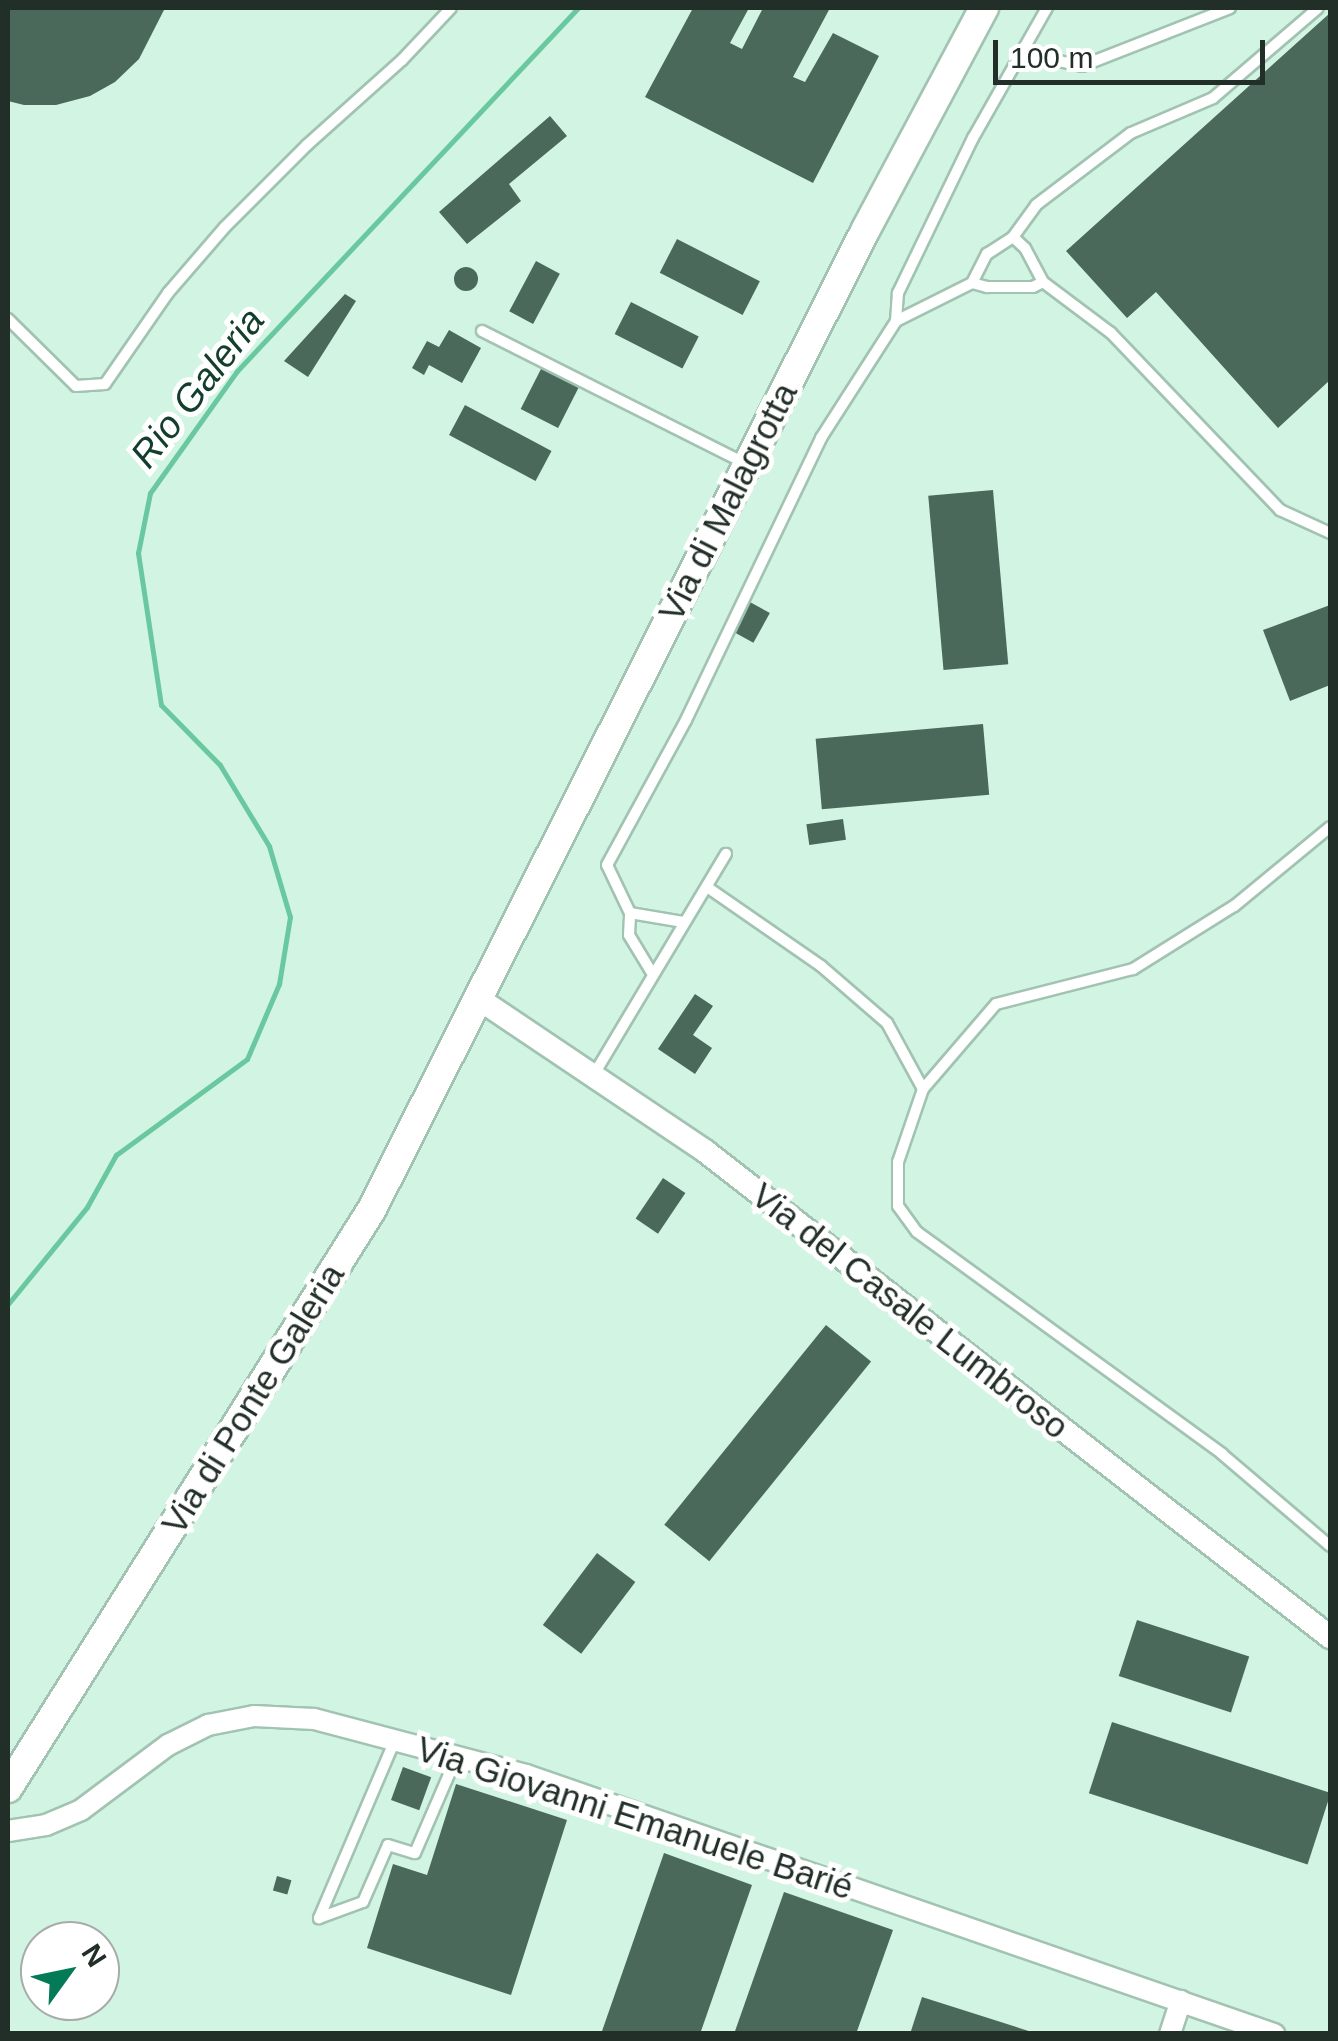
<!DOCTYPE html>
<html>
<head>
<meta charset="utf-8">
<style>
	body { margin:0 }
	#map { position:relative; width:1338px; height:2041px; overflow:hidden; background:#d2f4e3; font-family:Arial,sans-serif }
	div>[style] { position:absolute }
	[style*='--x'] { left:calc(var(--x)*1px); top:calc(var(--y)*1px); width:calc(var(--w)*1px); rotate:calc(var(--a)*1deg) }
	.stream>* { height:5px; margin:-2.5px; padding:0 2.5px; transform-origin:2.5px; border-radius:2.5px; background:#6ac8a0 }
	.building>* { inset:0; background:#4a695a; transform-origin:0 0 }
	.round { border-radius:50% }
	.roads { filter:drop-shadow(2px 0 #a2c3b2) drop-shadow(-2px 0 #a2c3b2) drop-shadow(0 2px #a2c3b2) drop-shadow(0 -2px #a2c3b2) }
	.service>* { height:10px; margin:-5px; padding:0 5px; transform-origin:5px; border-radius:5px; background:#fff }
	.minor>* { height:20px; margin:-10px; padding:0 10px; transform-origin:10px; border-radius:10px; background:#fff }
	.tertiary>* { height:22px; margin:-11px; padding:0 11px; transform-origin:11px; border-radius:11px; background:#fff }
	.secondary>* { height:28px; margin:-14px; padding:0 14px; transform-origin:14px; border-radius:14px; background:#fff }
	span { translate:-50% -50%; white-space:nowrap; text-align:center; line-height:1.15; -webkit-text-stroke:10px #fff; paint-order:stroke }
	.street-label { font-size:35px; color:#222f28 }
	.water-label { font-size:38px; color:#133d2c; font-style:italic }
	.frame { position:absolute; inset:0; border:10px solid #222f28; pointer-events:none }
	.north { position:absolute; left:20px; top:1921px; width:100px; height:100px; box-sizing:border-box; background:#fff; border:2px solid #a7aca9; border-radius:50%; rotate:57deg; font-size:28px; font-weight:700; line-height:40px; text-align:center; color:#222f28 }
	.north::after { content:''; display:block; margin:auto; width:35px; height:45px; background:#057a56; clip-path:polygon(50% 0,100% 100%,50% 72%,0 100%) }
	.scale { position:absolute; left:993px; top:40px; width:272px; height:45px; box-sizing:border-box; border:5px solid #222f28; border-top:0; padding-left:12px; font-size:30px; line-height:35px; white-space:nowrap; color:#222f28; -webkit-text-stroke:8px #fff; paint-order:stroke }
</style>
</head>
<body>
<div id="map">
	<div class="stream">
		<i style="--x:8;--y:1304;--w:125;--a:-50.8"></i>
		<i style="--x:87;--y:1207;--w:60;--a:-60.9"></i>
		<i style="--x:116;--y:1155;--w:162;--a:-36.2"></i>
		<i style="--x:247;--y:1059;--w:82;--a:-66.9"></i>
		<i style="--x:279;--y:984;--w:68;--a:-80.7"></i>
		<i style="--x:290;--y:917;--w:74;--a:-106.5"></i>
		<i style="--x:269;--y:846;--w:95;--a:-121.2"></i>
		<i style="--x:220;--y:765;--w:84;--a:-134.5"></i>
		<i style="--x:161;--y:705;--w:154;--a:-98.6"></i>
		<i style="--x:138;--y:553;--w:61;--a:-78.7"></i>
		<i style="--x:150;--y:493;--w:150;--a:-54.5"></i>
		<i style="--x:237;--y:371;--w:498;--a:-46.8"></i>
	</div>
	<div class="building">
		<i style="clip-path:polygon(8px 8px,165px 8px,139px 59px,115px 82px,90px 96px,56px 105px,24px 105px,8px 101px)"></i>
		<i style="clip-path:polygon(693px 8px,749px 8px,730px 43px,742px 49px,763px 8px,830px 8px,793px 77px,805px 82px,833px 33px,879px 56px,813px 183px,645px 97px)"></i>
		<i style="clip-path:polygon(1330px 13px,1330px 380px,1278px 428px,1156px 292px,1127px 318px,1066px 251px)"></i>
		<i style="clip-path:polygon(550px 116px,567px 136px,509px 184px,521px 201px,467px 244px,439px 212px)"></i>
		<i style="left:677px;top:239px;width:93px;height:38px;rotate:27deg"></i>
		<i style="left:536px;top:261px;width:27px;height:57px;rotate:28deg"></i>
		<i class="round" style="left:454px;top:267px;width:24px;height:24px"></i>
		<i style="clip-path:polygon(345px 294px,356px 301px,308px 377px,284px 361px)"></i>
		<i style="left:631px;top:302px;width:76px;height:36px;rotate:27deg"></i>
		<i style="clip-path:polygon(449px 330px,481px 348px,462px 383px,429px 365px,424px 375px,412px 368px,427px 341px,439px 347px)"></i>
		<i style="left:542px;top:367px;width:42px;height:47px;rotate:27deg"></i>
		<i style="left:465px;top:405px;width:98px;height:34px;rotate:28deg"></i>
		<i style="left:993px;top:490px;width:175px;height:65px;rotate:85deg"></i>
		<i style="left:748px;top:601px;width:25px;height:34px;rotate:29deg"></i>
		<i style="clip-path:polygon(1330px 605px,1330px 685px,1290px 701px,1263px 630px)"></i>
		<i style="left:983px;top:724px;width:71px;height:168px;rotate:85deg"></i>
		<i style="left:843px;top:819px;width:21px;height:37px;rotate:82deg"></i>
		<i style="clip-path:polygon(695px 994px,713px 1006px,693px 1035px,712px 1048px,695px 1074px,658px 1049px)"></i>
		<i style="left:663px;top:1178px;width:27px;height:49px;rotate:34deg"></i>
		<i style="left:826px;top:1325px;width:58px;height:257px;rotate:39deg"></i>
		<i style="left:597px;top:1553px;width:48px;height:90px;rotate:37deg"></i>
		<i style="left:1137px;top:1620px;width:118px;height:59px;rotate:18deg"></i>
		<i style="left:1112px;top:1722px;width:230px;height:75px;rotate:18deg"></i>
		<i style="left:403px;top:1767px;width:30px;height:35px;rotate:20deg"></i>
		<i style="clip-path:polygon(456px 1784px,567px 1820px,511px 1995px,367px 1948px,393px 1864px,427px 1875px)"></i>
		<i style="clip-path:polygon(664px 1853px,752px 1885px,700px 2034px,601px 2034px)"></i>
		<i style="left:277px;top:1876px;width:15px;height:15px;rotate:16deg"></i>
		<i style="clip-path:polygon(784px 1892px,893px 1930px,856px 2034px,734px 2034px)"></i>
		<i style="clip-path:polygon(922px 1997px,1035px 2033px,1035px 2034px,910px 2034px)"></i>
	</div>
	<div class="roads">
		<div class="service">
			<i style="--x:1021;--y:53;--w:62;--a:12"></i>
			<i style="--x:1082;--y:66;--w:159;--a:-21.4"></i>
			<i style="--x:1013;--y:237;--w:16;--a:43"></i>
			<i style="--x:1025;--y:248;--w:38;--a:62"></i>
			<i style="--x:1043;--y:282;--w:85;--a:36.9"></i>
			<i style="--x:1111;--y:333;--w:245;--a:46.3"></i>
			<i style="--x:1280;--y:510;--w:55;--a:24.7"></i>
			<i style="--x:972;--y:283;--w:16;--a:15"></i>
			<i style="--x:987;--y:287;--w:46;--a:0"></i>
			<i style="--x:1033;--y:287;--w:11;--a:-27"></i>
			<i style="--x:8;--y:319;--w:95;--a:44.6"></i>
			<i style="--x:76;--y:386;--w:29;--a:-4"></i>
			<i style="--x:105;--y:384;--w:111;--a:-55.3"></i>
			<i style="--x:168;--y:293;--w:87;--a:-49.2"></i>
			<i style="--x:225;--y:227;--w:116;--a:-45"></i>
			<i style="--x:307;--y:145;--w:127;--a:-41.8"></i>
			<i style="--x:402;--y:60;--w:71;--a:-46.7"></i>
			<i style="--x:896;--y:321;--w:85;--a:-26.6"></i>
			<i style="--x:972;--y:283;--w:33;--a:-63"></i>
			<i style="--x:987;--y:254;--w:31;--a:-33"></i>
			<i style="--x:1013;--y:237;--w:39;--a:-54"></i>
			<i style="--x:1036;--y:205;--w:119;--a:-37.2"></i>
			<i style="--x:1131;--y:133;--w:89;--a:-23.1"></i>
			<i style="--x:1213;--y:98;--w:138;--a:-40.6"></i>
			<i style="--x:482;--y:331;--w:293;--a:26.7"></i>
			<i style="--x:1330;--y:827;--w:124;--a:140.5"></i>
			<i style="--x:1234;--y:906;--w:119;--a:148"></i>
			<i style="--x:1133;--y:969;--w:141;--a:165.7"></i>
			<i style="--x:996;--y:1004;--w:112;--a:130.7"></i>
			<i style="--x:923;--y:1089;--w:77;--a:108.9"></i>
			<i style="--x:898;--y:1162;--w:44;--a:90"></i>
			<i style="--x:898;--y:1206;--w:32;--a:54"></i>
			<i style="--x:917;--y:1232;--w:377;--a:36"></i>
			<i style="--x:1222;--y:1454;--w:142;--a:40.4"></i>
			<i style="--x:707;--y:887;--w:139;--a:34.7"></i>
			<i style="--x:821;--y:966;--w:87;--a:40.8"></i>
			<i style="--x:887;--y:1023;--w:75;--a:61.4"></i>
			<i style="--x:630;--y:913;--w:54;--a:9.6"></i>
			<i style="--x:652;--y:973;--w:44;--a:-121.2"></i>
			<i style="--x:629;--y:935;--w:22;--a:-87"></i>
			<i style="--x:630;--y:913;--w:53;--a:-115.6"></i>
			<i style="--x:607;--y:865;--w:165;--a:-61.4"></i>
			<i style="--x:686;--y:720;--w:313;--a:-64.4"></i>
			<i style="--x:821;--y:438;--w:139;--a:-57.3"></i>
			<i style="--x:896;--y:321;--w:28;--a:-86"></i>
			<i style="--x:898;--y:293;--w:172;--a:-64.2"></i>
			<i style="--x:973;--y:138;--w:150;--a:-60.4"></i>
			<i style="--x:593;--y:1076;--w:259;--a:-59.1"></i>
			<i style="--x:395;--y:1740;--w:194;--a:113.1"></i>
			<i style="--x:319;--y:1918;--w:47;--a:-20"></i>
			<i style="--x:363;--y:1902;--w:62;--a:-66.3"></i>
			<i style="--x:388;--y:1845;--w:28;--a:17"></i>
			<i style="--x:415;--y:1853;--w:106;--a:-66.6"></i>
		</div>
		<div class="minor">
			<i style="--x:8;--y:1831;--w:38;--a:-9"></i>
			<i style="--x:46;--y:1825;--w:38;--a:-23"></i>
			<i style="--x:81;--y:1810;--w:109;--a:-36.8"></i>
			<i style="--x:168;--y:1745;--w:45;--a:-26.6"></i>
			<i style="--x:208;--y:1725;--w:47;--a:-11.1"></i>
			<i style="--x:254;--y:1716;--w:60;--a:2.9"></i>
			<i style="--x:314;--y:1719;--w:219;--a:14.8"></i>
			<i style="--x:526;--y:1775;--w:792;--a:19.1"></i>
			<i style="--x:1170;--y:2034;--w:35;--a:-72"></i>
		</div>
		<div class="tertiary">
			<i style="--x:479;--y:999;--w:272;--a:33.9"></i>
			<i style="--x:705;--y:1151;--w:792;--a:37.87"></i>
		</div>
		<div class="secondary">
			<i style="--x:8;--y:1788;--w:684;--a:-57.84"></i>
			<i style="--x:372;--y:1209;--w:1097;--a:-63.25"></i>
			<i style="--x:866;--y:229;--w:251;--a:-61.9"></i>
		</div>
	</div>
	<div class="street-label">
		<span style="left:728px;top:502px;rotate:-63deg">Via di Malagrotta</span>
		<span style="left:910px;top:1311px;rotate:38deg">Via del Casale Lumbroso</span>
		<span style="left:253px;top:1399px;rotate:-58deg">Via di Ponte Galeria</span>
		<span style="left:635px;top:1818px;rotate:18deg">Via Giovanni Emanuele Barié</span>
	</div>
	<div class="water-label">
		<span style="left:198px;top:388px;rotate:-52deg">Rio Galeria</span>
	</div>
	<div class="frame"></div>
	<div class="north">N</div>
	<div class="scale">100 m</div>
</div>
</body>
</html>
